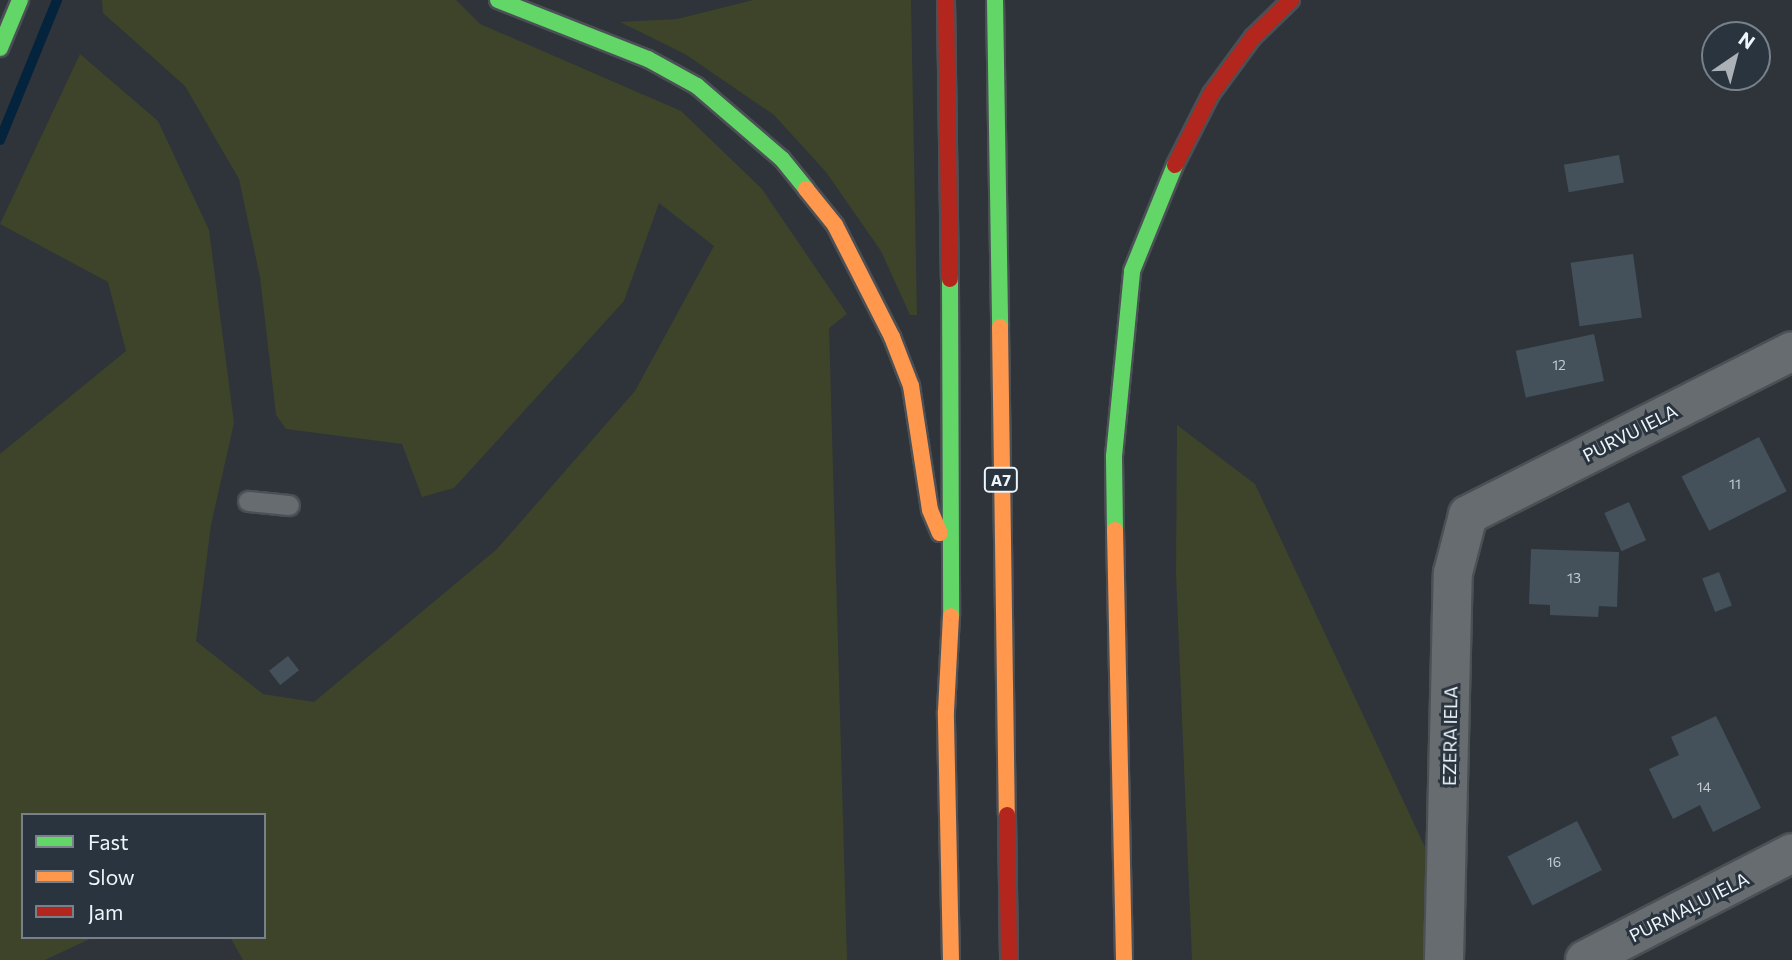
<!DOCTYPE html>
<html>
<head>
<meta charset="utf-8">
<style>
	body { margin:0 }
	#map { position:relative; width:1792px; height:960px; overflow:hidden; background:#2e343a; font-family:Commissioner,sans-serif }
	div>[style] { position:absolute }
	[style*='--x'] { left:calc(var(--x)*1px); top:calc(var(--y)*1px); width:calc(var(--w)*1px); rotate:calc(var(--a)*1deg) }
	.green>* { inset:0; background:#3e4429 }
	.stream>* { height:10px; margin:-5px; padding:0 5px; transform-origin:5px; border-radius:5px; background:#04233d }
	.building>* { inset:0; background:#44505a; transform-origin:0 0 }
	.roads { filter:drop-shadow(2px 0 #4b5055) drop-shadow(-2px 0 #4b5055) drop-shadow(0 2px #4b5055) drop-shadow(0 -2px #4b5055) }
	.lane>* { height:19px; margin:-9.5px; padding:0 9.5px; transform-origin:9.5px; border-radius:9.5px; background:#676c71 }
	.street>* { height:38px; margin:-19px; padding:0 19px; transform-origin:19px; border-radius:19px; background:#676c71 }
	.fast>* { height:16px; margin:-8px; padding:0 8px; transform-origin:8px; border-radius:8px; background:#63d668 }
	.slow>* { height:16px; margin:-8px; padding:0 8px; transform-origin:8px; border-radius:8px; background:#ff974d }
	.jam>* { height:16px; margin:-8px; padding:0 8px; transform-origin:8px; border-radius:8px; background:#b3261e }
	span { translate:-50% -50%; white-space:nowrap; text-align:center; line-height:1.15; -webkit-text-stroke:6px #2a343e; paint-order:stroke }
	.number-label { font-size:14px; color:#c4ccd3 }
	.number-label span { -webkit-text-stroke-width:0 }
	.shield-label span { padding:2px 5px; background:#2a343e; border:2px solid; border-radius:5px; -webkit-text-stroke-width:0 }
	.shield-label { font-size:16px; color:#eef5fb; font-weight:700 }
	.street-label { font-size:18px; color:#eef5fb }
	.legend { position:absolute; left:21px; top:813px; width:245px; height:126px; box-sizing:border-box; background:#2a343e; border:2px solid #78818a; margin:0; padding:9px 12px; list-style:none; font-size:21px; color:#eef5fb }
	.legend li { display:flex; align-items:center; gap:14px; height:35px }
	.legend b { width:35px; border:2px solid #78818a }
	.north { position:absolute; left:1701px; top:21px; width:70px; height:70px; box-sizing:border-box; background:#2a343e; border:2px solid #78818a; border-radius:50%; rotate:35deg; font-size:19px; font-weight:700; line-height:28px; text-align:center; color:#eef5fb }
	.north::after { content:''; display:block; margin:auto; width:24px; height:32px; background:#abb1b7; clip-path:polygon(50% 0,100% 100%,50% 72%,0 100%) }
</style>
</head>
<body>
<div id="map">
	<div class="green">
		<i style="clip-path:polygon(102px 0,456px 0,480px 24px,681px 111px,762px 189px,847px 314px,829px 328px,847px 960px,243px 960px,230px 937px,264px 937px,264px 815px,23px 815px,23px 937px,94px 937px,45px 960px,0 960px,0 454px,126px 351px,108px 282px,0 224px,80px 54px,158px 121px,209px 230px,234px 423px,211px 525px,196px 641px,263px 694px,314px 702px,497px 549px,635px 391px,714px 246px,659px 203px,624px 301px,454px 488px,422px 497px,402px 444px,286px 429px,276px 415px,260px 277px,239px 179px,185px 86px,103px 13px)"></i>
		<i style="clip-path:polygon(753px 0,911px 0,917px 315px,910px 315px,881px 251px,826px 172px,774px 115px,685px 54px,620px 22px,677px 19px)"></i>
		<i style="clip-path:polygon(1177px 425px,1255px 484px,1431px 860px,1434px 960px,1192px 960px,1176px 574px)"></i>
	</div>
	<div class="stream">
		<i style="--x:0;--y:140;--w:151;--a:-67.8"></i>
	</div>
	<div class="building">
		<i style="left:1619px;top:155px;width:28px;height:56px;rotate:80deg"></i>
		<i style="left:1633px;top:254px;width:64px;height:63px;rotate:82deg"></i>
		<i style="left:1594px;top:334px;width:48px;height:80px;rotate:78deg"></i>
		<i style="left:1759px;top:437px;width:61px;height:87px;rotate:63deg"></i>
		<i style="left:1629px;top:502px;width:42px;height:27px;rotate:66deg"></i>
		<i style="clip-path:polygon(1531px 549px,1619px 552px,1617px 607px,1599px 606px,1598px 617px,1550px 615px,1550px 605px,1529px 604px)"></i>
		<i style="left:1719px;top:572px;width:36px;height:18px;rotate:69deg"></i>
		<i style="left:288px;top:656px;width:18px;height:24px;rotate:52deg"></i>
		<i style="clip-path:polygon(1716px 716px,1761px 808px,1713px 832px,1700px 805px,1673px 819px,1649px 769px,1679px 755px,1671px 737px)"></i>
		<i style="left:1577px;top:821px;width:55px;height:78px;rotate:63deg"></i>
	</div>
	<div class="roads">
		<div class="lane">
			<i style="--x:248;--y:501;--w:41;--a:5.6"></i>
		</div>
		<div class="street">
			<i style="--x:1444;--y:960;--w:387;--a:-88.7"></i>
			<i style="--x:1453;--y:573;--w:60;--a:-75.5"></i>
			<i style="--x:1468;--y:515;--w:363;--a:-26.8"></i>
			<i style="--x:1585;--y:960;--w:233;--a:-27.3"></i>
		</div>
		<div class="fast">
			<i style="--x:498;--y:0;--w:161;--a:21.5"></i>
			<i style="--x:648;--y:59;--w:56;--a:28.9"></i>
			<i style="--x:697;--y:86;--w:112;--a:40.7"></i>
			<i style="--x:782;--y:159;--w:38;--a:51"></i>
			<i style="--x:995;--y:0;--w:327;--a:89.1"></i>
			<i style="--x:0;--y:48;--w:52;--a:-67.4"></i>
			<i style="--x:950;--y:279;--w:337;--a:89.8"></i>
			<i style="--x:1115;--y:530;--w:74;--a:-90.8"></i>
			<i style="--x:1114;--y:456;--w:186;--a:-84.4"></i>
			<i style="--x:1132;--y:271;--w:114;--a:-67.9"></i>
		</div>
		<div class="slow">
			<i style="--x:806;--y:189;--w:46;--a:51.1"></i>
			<i style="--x:835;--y:225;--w:126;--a:63"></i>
			<i style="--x:892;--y:337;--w:53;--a:68.8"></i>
			<i style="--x:911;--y:386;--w:125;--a:81.3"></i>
			<i style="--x:930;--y:510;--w:25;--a:67"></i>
			<i style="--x:1000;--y:327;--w:488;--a:89.2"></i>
			<i style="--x:1115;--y:530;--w:430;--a:88.8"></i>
			<i style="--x:951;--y:960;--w:249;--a:-91.2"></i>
			<i style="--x:946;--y:711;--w:95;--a:-87"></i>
		</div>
		<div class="jam">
			<i style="--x:946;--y:0;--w:279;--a:89.2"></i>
			<i style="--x:1175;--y:165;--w:80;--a:-63.1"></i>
			<i style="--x:1211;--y:94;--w:71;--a:-53.6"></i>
			<i style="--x:1253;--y:37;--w:53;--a:-44.2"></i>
			<i style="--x:1007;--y:815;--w:145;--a:89.2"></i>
		</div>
	</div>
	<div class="number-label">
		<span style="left:1559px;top:365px">12</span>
		<span style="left:1735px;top:484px">11</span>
		<span style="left:1574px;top:578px">13</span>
		<span style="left:1704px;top:787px">14</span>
		<span style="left:1554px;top:862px">16</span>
	</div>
	<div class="shield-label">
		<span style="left:1001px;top:480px">A7</span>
	</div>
	<div class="street-label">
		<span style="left:1630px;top:433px;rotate:-27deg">PURVU IELA</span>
		<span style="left:1450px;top:736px;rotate:-89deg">EZERA IELA</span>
		<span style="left:1689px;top:907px;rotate:-27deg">PURMAĻU IELA</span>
	</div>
	<ul class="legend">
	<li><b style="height:9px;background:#63d668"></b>Fast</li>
	<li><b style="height:9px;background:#ff974d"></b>Slow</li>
	<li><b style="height:9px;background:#b3261e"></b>Jam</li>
	</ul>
	<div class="north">N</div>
</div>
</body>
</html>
